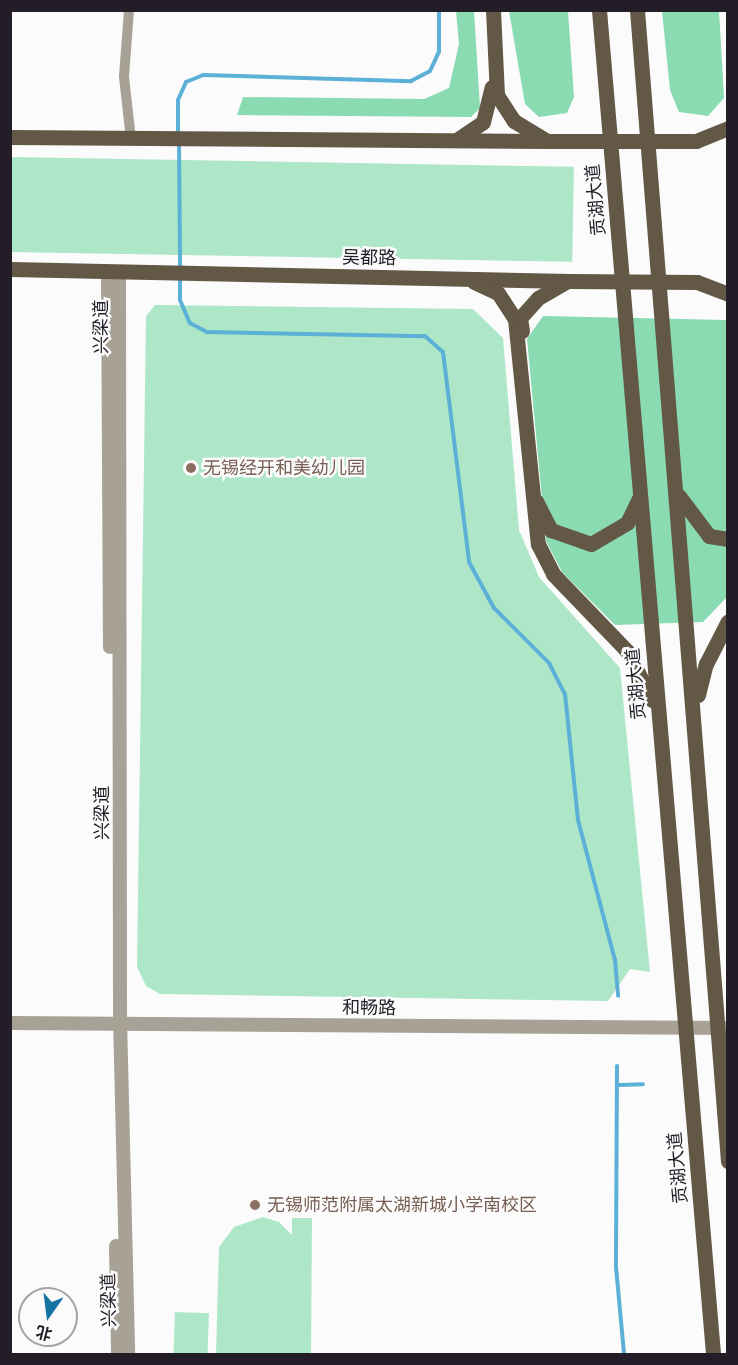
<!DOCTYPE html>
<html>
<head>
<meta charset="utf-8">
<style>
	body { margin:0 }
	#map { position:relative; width:738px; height:1365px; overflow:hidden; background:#fbfbfb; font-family:"Fira Sans","Noto Sans SC",sans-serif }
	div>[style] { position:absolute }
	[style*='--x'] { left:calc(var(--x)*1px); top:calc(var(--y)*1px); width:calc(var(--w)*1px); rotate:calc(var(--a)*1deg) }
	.green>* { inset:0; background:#aee7c8; transform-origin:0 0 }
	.forest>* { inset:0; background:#8adbb2 }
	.stream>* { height:4px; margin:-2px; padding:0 2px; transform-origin:2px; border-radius:2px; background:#5cb0d7 }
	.minor>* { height:10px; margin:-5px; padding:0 5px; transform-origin:5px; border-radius:5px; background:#a7a196 }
	.tertiary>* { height:14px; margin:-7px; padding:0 7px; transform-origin:7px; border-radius:7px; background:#a7a196 }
	.primary>* { height:15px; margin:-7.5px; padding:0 7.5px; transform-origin:7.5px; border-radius:7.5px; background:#635845 }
	.primary-bridge>* { height:15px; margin:-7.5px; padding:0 7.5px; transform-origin:7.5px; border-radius:7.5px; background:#635845 }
	.dots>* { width:16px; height:16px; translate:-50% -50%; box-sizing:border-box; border:3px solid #fbfbfb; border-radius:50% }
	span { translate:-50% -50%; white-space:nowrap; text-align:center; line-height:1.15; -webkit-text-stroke:5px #fbfbfb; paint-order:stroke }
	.street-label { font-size:18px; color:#221d26 }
	.education-label { font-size:18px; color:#785e54 }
	.left { translate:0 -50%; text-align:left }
	.frame { position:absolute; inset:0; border:12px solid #221d26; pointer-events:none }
	.north { position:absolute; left:18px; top:1287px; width:60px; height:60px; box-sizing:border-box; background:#fbfbfb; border:2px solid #a4a2a6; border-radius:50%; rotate:194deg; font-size:16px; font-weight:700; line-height:24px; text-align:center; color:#221d26 }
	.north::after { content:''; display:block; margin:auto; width:21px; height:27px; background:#1673a1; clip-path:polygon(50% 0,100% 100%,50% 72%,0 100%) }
</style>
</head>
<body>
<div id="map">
	<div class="green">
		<i style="left:11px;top:157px;width:563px;height:95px;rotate:1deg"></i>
		<i style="clip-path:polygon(155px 305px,473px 309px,503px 338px,519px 530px,539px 577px,620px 668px,650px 972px,630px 969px,608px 1001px,160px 994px,146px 986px,137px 967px,146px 316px)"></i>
		<i style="clip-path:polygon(263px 1217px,279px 1222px,292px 1235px,292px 1218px,312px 1218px,311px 1354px,216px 1354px,219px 1247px,234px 1227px)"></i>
		<i style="left:175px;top:1312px;width:34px;height:42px;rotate:2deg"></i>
	</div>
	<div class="forest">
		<i style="clip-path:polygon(456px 11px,474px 11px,480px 108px,471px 117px,237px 115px,243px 97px,424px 99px,449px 88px,459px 44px)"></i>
		<i style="clip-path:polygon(509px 11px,568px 11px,574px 97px,567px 113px,539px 117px,525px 104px)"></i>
		<i style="clip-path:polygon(662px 11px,719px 11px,724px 98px,708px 116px,679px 112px,670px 90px)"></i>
		<i style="clip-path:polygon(543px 316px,727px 320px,727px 597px,703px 622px,615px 625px,562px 572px,546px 541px,527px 339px)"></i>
	</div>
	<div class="stream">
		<i style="--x:178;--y:133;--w:33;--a:-90"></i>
		<i style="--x:178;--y:100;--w:20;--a:-66"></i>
		<i style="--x:186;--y:82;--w:18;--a:-22"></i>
		<i style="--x:203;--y:75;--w:208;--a:1.7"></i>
		<i style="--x:411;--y:81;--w:21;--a:-28"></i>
		<i style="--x:430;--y:71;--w:21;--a:-65"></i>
		<i style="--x:439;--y:52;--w:42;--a:-90"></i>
		<i style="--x:179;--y:141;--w:127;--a:89.5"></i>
		<i style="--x:180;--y:276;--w:24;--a:90"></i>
		<i style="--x:180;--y:300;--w:25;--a:67"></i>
		<i style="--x:190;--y:323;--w:19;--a:28"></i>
		<i style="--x:207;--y:332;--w:218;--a:1.1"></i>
		<i style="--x:425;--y:336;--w:24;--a:42"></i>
		<i style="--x:443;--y:352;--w:212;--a:82.9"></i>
		<i style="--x:469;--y:562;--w:52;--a:61.5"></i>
		<i style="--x:494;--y:608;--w:78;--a:45"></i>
		<i style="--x:549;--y:663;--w:35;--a:63"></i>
		<i style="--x:565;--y:694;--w:127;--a:84.1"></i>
		<i style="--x:578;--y:820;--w:145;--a:75.2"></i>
		<i style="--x:615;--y:960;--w:36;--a:85"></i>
		<i style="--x:617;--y:1066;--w:201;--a:90.3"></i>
		<i style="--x:616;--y:1267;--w:87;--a:84.7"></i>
		<i style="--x:619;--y:1085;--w:24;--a:-2"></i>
	</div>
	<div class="minor">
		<i style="--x:129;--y:10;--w:67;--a:94.3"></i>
		<i style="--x:124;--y:77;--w:62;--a:83.6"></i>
	</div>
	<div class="tertiary">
		<i style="--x:108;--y:272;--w:375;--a:89.7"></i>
		<i style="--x:119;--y:272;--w:747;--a:89.92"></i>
		<i style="--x:120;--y:1019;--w:335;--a:88.6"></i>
		<i style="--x:10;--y:1023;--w:718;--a:0.4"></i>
		<i style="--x:116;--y:1246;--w:108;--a:88.9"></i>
	</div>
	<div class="primary">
		<i style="--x:493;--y:10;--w:85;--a:87.3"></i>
		<i style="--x:497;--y:95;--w:31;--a:57"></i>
		<i style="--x:514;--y:121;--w:37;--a:31"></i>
		<i style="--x:599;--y:10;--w:1349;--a:85.15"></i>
		<i style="--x:637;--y:10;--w:1155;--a:85.48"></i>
		<i style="--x:10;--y:137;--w:539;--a:0.43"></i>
		<i style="--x:458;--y:139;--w:30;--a:-34"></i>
		<i style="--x:483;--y:122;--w:36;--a:-76"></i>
		<i style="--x:696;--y:141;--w:35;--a:-22"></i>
		<i style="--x:10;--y:269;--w:560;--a:1.23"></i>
		<i style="--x:474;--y:282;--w:26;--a:25"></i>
		<i style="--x:498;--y:293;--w:31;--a:57"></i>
		<i style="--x:515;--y:319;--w:226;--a:84.2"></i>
		<i style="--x:538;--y:544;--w:34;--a:63"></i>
		<i style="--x:553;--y:574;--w:107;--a:46.1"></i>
		<i style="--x:627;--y:651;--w:55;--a:63"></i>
		<i style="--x:697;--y:282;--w:33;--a:21"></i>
		<i style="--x:522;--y:331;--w:13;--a:-99"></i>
		<i style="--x:520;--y:318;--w:27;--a:-48"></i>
		<i style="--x:538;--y:298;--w:32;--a:-30"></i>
		<i style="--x:679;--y:496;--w:50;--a:53.1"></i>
		<i style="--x:709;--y:536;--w:19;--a:9"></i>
		<i style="--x:536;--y:501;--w:33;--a:63"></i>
		<i style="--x:551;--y:530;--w:42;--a:19.3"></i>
		<i style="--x:591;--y:544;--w:42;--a:-30.3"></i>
		<i style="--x:627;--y:523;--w:28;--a:-64"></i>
		<i style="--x:698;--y:695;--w:32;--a:-76"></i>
		<i style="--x:706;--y:664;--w:48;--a:-62.9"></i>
	</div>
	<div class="primary-bridge">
		<i style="--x:549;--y:141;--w:147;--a:0"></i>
		<i style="--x:570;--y:281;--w:127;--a:0.5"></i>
	</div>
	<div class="dots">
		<i style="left:191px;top:468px;background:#8d6e63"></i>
		<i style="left:255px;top:1205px;background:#8d6e63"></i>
	</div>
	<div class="street-label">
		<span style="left:596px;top:200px;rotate:-95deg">贡湖大道</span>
		<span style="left:369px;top:258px;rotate:1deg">吴都路</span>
		<span style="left:101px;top:327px;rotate:-90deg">兴梁道</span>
		<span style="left:636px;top:684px;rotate:-95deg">贡湖大道</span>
		<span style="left:102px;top:813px;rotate:-90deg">兴梁道</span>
		<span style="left:369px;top:1008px;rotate:1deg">和畅路</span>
		<span style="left:678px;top:1168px;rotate:-95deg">贡湖大道</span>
		<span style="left:109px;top:1300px;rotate:-91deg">兴梁道</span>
	</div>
	<div class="education-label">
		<span class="left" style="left:203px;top:468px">无锡经开和美幼儿园</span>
		<span class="left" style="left:267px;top:1205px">无锡师范附属太湖新城小学南校区</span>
	</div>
	<div class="frame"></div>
	<div class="north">北</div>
</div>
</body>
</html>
